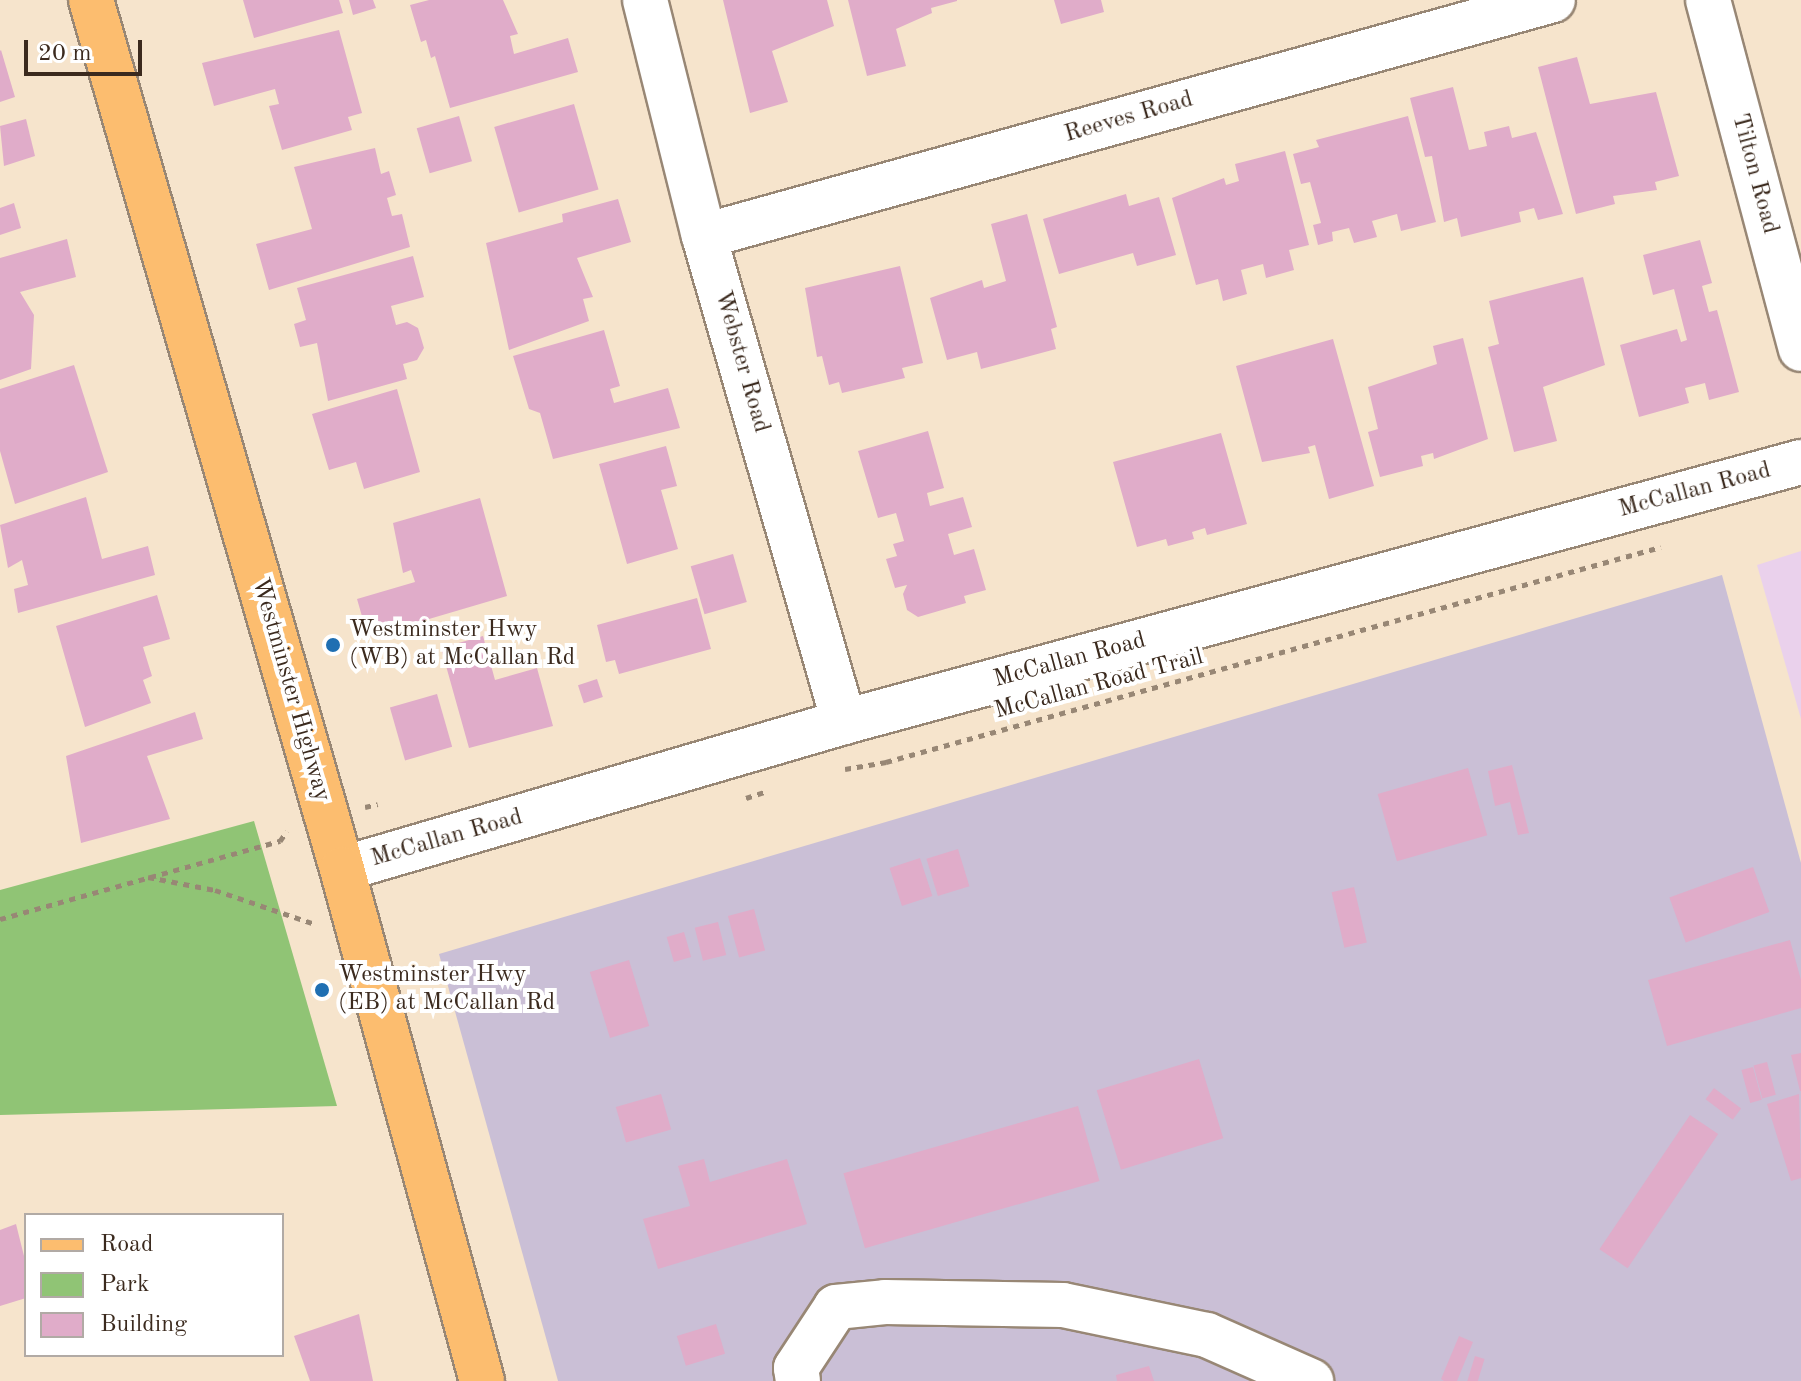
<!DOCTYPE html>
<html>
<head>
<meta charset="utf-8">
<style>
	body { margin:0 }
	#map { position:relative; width:1801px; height:1381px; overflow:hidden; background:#f6e4cc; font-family:"Old Standard TT",serif }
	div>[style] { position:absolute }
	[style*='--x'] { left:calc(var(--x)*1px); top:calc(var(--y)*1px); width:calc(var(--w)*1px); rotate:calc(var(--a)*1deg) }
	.built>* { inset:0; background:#ead1ec }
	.industrial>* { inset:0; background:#cabfd6 }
	.green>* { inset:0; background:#90c475 }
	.building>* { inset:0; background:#e0acc9; transform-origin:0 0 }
	.path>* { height:5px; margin-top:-2.5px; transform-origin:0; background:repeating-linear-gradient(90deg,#988775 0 6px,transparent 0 12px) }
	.roads { filter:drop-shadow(2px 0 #988775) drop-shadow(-2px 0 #988775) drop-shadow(0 2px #988775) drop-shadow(0 -2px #988775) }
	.minor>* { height:44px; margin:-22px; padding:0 22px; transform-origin:22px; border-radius:22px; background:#fff }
	.major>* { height:44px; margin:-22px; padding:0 22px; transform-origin:22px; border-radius:22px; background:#fcbd6f }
	.dots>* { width:22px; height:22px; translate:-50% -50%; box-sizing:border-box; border:4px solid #fff; border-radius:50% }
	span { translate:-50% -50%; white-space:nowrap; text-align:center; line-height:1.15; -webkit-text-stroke:8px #fff; paint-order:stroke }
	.street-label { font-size:24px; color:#3b2a1e }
	.poi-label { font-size:24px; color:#3b2a1e }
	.left { translate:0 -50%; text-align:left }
	.legend { position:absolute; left:24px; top:1213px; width:260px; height:144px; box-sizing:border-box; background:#fff; border:2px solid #b1aaa5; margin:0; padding:10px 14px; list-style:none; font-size:24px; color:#3b2a1e }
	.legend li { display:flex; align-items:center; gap:16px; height:40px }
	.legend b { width:40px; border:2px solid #b1aaa5 }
	.scale { position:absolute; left:24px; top:40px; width:118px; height:36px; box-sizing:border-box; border:4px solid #3b2a1e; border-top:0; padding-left:10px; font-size:24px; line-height:28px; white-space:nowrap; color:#3b2a1e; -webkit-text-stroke:6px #fff; paint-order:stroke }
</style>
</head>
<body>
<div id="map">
	<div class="built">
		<i style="clip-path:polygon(1801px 551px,1801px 719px,1757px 565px)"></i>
	</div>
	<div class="industrial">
		<i style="clip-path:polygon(1722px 575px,1801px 863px,1801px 1381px,558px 1381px,439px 954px)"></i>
	</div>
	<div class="green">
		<i style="clip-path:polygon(254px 821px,337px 1106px,0 1115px,0 890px)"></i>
	</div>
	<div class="building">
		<i style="clip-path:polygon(243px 0,339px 0,343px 13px,254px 38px)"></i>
		<i style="clip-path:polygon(349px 0,373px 0,376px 8px,353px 15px)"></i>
		<i style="clip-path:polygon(429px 0,503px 0,518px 34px,510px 36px,514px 54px,568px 38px,578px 72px,450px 108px,435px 56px,431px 58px,426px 40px,421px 42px,410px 5px)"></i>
		<i style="clip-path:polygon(723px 0,827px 0,834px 26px,772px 51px,788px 102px,750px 113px)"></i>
		<i style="clip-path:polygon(848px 0,957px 0,957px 1px,931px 8px,932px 13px,896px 29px,906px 66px,867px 76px)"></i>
		<i style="clip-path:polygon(1054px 0,1101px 0,1104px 12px,1061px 24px)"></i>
		<i style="clip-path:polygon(339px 30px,362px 113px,348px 117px,352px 130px,282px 150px,269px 106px,279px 104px,275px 89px,214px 106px,202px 63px)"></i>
		<i style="clip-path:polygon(1px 50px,15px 97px,0 102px,0 51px)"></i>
		<i style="clip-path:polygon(1577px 57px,1590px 104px,1656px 92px,1679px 176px,1655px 182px,1657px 190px,1613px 196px,1615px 204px,1576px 214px,1538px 67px)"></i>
		<i style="clip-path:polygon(1453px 87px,1469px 150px,1487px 146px,1484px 132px,1509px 126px,1512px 138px,1536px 132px,1563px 214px,1538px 220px,1534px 208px,1519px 212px,1521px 222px,1461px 237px,1457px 218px,1444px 222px,1432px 156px,1425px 157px,1410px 98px)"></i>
		<i style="left:574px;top:104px;width:89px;height:83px;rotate:74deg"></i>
		<i style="left:459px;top:116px;width:47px;height:44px;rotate:74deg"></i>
		<i style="clip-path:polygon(1408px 116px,1436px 222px,1401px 231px,1397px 214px,1372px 221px,1377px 237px,1354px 243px,1349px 228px,1332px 232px,1333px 241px,1318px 245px,1313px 225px,1321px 223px,1310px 182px,1301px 184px,1293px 154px,1319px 147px,1316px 140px)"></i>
		<i style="clip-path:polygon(26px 119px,35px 156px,4px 166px,0 126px)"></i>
		<i style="clip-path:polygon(375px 148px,381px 174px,389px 171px,396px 195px,387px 198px,392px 216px,402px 214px,410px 247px,269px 290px,256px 244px,312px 229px,294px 167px)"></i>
		<i style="clip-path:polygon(1285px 151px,1309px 245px,1289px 250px,1294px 270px,1266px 278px,1263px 264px,1241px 270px,1247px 294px,1223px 301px,1218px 279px,1196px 285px,1172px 198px,1224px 178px,1226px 185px,1239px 181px,1235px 164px)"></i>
		<i style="clip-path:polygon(1126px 194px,1129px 206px,1159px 197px,1176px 255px,1137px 266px,1133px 253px,1059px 274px,1043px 219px)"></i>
		<i style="clip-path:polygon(618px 199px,631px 242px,577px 258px,593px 297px,583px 299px,589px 321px,509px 350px,486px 243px,563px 222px,562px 214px)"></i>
		<i style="clip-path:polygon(14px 203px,21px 228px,0 235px,0 208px)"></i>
		<i style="clip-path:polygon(1027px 214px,1057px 327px,1051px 329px,1056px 349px,981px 369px,977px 352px,947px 360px,930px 298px,982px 280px,984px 288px,1006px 281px,991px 224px)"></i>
		<i style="clip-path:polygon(67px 239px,76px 277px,20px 292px,34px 315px,31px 369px,0 380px,0 258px)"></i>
		<i style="clip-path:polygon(1700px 240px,1712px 283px,1702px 286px,1709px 312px,1717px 310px,1739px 392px,1709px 400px,1705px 383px,1685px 388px,1689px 403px,1639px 417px,1620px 345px,1677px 329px,1681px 342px,1687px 340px,1674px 289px,1653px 295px,1643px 255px)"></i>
		<i style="clip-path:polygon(413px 256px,424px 297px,391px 306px,396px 325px,407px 322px,418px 328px,424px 348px,417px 360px,403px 364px,407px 379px,328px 401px,317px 343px,300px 347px,294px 324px,306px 320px,297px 288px)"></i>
		<i style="clip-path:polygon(900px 266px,923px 363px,902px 368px,905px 378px,842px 393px,839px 382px,829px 385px,822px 356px,817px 357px,805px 288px)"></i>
		<i style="clip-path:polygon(1583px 277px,1605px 365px,1543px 387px,1557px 441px,1514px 452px,1488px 347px,1499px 344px,1489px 301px)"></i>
		<i style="clip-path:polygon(604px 330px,620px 386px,610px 389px,614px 403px,668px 388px,680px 428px,553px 459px,540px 413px,529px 409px,513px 356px)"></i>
		<i style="clip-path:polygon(1463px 338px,1488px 439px,1434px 459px,1433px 453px,1421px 456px,1423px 466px,1380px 477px,1368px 432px,1378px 429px,1368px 387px,1437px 364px,1433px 346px)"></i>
		<i style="clip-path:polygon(1333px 339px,1374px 486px,1329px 499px,1315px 445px,1308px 447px,1310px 453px,1262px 462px,1236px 366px)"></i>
		<i style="clip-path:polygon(74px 365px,108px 472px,15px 504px,0 451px,0 389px)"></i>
		<i style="clip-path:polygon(397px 389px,420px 472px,364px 489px,356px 462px,329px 470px,312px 414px)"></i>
		<i style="clip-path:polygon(928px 431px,944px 488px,927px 493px,930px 506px,963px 497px,972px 527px,948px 534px,954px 555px,974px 549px,986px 590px,964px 596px,966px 603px,918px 617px,907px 610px,903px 594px,907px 585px,895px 588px,886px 559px,897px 556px,893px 544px,904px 541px,896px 513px,878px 518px,858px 451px)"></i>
		<i style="clip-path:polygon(1221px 433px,1247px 524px,1207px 535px,1205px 528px,1192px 532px,1194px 539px,1168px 546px,1166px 539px,1137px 547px,1113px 462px)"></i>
		<i style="clip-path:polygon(666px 446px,677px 486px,661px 490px,678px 549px,627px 564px,599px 464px)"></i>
		<i style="clip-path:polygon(86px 497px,102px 559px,148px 546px,155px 575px,18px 613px,14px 589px,28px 585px,22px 560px,8px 568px,0 525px)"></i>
		<i style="clip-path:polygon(480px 498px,507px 596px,368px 637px,357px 599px,415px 582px,411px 570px,403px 573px,393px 523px)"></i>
		<i style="left:733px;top:554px;width:50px;height:44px;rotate:74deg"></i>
		<i style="clip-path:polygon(157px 595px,170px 639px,143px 647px,152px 676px,143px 680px,151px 703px,85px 727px,56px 626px)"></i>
		<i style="clip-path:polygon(697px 598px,711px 649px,619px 674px,615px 660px,606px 662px,597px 625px)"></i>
		<i style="clip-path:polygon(483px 636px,495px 680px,537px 668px,553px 726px,469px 748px,441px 648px)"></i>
		<i style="left:597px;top:679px;width:19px;height:20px;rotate:72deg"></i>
		<i style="left:437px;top:694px;width:55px;height:49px;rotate:74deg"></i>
		<i style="clip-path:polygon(195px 712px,203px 739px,147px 756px,170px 819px,81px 843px,66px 756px)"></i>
		<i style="clip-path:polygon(1512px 765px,1529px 833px,1518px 835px,1510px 802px,1495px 806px,1488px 771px)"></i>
		<i style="left:1468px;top:768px;width:70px;height:94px;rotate:74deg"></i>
		<i style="left:958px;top:849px;width:39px;height:33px;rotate:73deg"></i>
		<i style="left:920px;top:858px;width:40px;height:32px;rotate:72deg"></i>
		<i style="left:1753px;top:867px;width:48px;height:89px;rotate:70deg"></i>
		<i style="left:1354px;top:887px;width:57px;height:23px;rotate:77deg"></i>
		<i style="left:754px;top:909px;width:43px;height:27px;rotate:75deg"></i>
		<i style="left:718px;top:922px;width:34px;height:24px;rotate:76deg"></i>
		<i style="left:684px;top:932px;width:26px;height:18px;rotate:74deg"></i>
		<i style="clip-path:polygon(1790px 940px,1801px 980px,1801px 1008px,1667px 1046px,1648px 980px)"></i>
		<i style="left:629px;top:960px;width:69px;height:41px;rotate:73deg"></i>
		<i style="clip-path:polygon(1801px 1053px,1801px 1091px,1800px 1091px,1791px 1055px)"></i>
		<i style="left:1199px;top:1059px;width:83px;height:107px;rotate:73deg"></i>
		<i style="left:1767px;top:1062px;width:34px;height:14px;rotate:75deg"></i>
		<i style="left:1753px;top:1067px;width:34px;height:12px;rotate:75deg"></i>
		<i style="left:1714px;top:1088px;width:34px;height:14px;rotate:37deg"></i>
		<i style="left:661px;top:1094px;width:37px;height:47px;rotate:74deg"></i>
		<i style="clip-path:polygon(1799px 1094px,1801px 1178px,1791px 1181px,1767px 1104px)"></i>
		<i style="left:1078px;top:1106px;width:78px;height:244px;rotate:74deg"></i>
		<i style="left:1690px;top:1115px;width:34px;height:162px;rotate:34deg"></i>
		<i style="clip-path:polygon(704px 1159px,710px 1182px,787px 1159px,807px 1224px,658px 1269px,643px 1219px,690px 1206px,678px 1166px)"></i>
		<i style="clip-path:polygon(16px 1224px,26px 1264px,26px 1298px,0 1306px,0 1230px)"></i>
		<i style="clip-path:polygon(359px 1314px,373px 1381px,310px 1381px,294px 1336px)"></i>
		<i style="left:716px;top:1324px;width:31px;height:41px;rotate:73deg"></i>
		<i style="clip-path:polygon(1459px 1336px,1473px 1342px,1457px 1381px,1444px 1381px,1441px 1379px)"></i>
		<i style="left:1475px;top:1356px;width:10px;height:26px;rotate:17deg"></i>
		<i style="clip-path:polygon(1149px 1366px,1154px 1381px,1117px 1381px,1116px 1375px)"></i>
	</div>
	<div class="path">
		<i style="--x:845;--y:769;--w:42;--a:-9.7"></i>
		<i style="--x:886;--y:762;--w:804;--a:-15.51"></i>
		<i style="--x:746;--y:798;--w:22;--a:-18"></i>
		<i style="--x:365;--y:807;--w:13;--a:-13"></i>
		<i style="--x:148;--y:877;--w:68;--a:11"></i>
		<i style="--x:215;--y:890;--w:106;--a:18.8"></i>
		<i style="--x:0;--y:919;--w:291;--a:-15.6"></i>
		<i style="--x:280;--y:841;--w:12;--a:-55"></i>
	</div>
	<div class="roads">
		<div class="minor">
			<i style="--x:645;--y:0;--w:243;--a:76"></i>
			<i style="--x:704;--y:236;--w:506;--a:73.93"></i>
			<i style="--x:1708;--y:0;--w:361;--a:75.1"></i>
			<i style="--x:704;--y:236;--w:881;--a:-15.53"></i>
			<i style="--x:342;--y:869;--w:523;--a:-16.32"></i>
			<i style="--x:844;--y:722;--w:992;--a:-15.2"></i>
			<i style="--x:798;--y:1381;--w:13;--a:-99"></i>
			<i style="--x:796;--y:1368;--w:73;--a:-56.7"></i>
			<i style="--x:836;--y:1307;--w:49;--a:-5.8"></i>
			<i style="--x:885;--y:1302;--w:178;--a:1"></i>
			<i style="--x:1063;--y:1305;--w:147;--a:11.8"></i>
			<i style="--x:1207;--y:1335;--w:114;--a:23.9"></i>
		</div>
		<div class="major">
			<i style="--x:91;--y:0;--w:905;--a:73.89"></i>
			<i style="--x:342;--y:869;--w:531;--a:74.71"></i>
		</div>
	</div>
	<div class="dots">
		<i style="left:333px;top:645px;background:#1f6fb2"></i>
		<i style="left:322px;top:990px;background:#1f6fb2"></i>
	</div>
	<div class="street-label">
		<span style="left:1129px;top:118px;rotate:-16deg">Reeves Road</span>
		<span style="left:1754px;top:174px;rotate:75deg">Tilton Road</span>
		<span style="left:741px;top:362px;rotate:74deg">Webster Road</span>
		<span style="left:1695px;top:491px;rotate:-15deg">McCallan Road</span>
		<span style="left:1070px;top:661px;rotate:-15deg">McCallan Road</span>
		<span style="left:1099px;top:685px;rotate:-15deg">McCallan Road Trail</span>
		<span style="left:290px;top:690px;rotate:74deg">Westminster Highway</span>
		<span style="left:447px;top:839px;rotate:-16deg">McCallan Road</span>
	</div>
	<div class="poi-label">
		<span class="left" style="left:349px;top:645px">Westminster Hwy<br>(WB) at McCallan Rd</span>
		<span class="left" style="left:338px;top:990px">Westminster Hwy<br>(EB) at McCallan Rd</span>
	</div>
	<ul class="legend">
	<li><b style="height:10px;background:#fcbd6f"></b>Road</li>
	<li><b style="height:22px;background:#90c475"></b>Park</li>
	<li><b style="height:22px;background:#e0acc9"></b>Building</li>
	</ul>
	<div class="scale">20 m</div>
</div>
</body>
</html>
